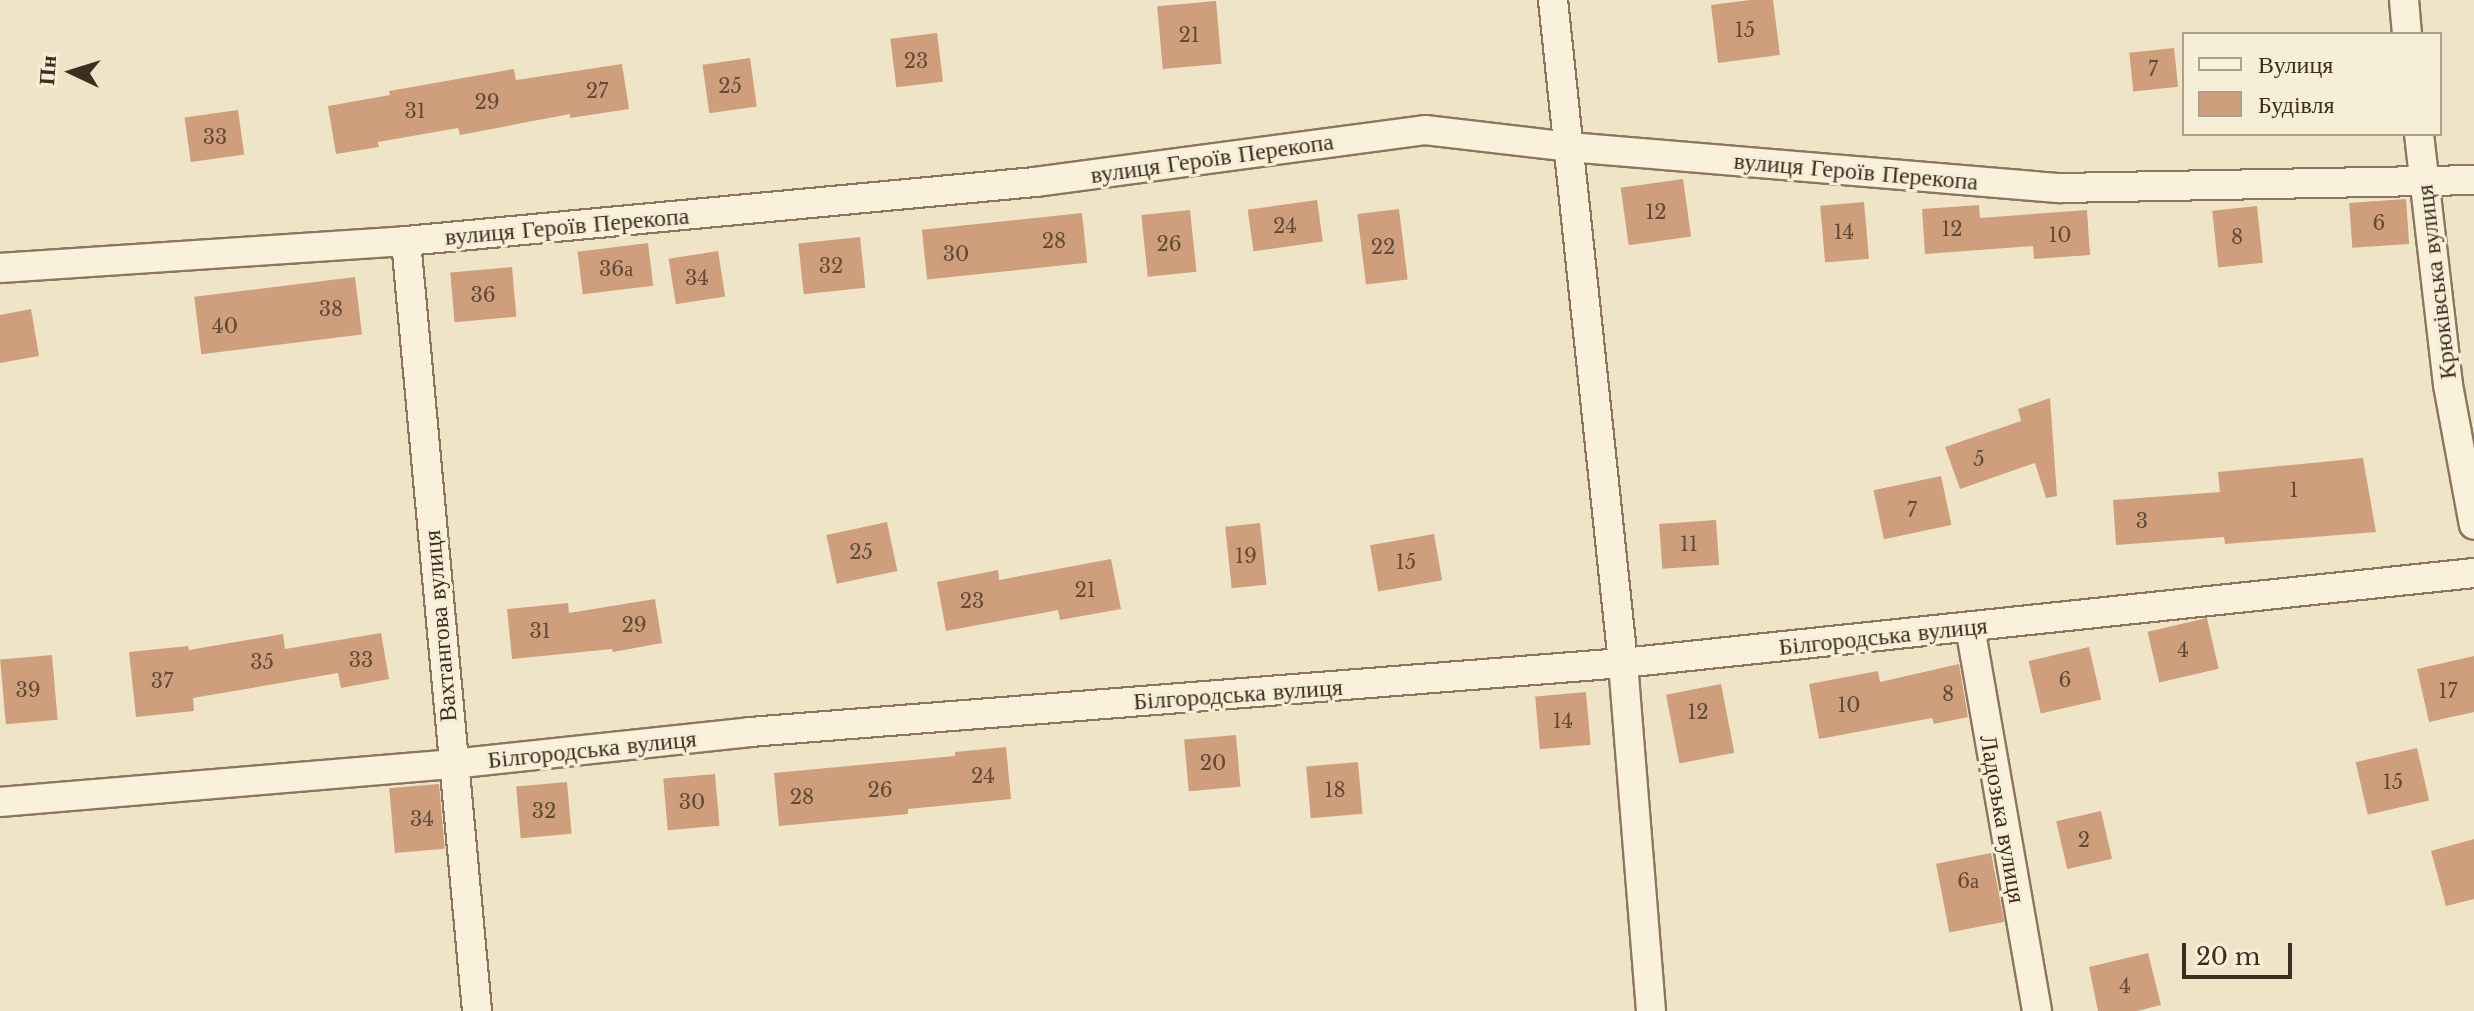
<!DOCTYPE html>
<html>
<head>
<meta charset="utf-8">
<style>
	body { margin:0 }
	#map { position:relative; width:2474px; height:1011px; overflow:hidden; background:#f0e4c8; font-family:"Libre Baskerville",serif }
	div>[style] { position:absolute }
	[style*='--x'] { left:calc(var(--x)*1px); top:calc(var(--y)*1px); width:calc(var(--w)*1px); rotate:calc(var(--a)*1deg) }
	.building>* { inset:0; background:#cf9f7d; transform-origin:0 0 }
	.roads { filter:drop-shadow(2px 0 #8d765c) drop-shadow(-2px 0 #8d765c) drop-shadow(0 2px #8d765c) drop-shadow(0 -2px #8d765c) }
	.minor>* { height:28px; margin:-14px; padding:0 14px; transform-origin:14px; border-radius:14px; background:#faf1dc }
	span { translate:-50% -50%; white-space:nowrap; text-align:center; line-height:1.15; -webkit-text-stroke:6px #f7eed8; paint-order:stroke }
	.number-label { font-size:20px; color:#624a37 }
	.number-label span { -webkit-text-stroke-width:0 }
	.street-label { font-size:24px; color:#3d2e20 }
	.legend { position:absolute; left:2182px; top:32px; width:260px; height:104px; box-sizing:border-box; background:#f7eed8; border:2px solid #ada18e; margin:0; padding:10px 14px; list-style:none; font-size:24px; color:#3d2e20 }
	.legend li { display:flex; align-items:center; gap:16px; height:40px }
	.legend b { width:40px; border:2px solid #ada18e }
	.north { position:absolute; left:32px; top:32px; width:80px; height:80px; -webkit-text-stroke:6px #f7eed8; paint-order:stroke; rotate:274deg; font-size:22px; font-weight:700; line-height:32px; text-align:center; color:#3d2e20 }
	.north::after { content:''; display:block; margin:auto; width:28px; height:36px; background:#3d2e20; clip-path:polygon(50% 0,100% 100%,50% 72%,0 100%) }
	.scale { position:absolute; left:2182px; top:943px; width:110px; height:36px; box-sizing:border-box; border:4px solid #3d2e20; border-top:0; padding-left:10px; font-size:24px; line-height:28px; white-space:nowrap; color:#3d2e20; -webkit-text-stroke:6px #f7eed8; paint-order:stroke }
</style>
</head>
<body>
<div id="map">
	<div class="building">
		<i style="clip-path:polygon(1750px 0,1773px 0,1780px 55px,1718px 63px,1711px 5px)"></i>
		<i style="left:1216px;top:1px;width:63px;height:59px;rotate:85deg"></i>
		<i style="left:937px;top:33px;width:49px;height:47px;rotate:83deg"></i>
		<i style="left:2174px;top:48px;width:39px;height:45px;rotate:84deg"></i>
		<i style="left:750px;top:58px;width:49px;height:48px;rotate:82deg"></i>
		<i style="clip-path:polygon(622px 64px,629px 109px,570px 118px,570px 114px,460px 135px,458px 128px,378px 142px,379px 147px,336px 154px,328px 106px,390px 95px,389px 91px,514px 69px,516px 80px)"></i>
		<i style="left:238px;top:110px;width:45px;height:54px;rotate:82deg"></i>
		<i style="left:1683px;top:179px;width:58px;height:63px;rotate:82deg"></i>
		<i style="left:2406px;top:199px;width:45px;height:57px;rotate:86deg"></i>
		<i style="left:1317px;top:200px;width:42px;height:70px;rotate:82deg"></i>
		<i style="left:1864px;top:202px;width:57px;height:44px;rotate:85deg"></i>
		<i style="clip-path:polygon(1979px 205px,1980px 218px,2087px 210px,2090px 255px,2034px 259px,2033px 246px,1925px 254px,1922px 209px)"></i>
		<i style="left:2257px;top:206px;width:57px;height:45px;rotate:84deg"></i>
		<i style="left:1399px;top:209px;width:71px;height:42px;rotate:83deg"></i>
		<i style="left:1190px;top:210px;width:62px;height:49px;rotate:84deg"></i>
		<i style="left:1082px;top:213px;width:50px;height:161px;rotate:84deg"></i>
		<i style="left:860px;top:237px;width:51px;height:62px;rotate:84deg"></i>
		<i style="left:648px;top:243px;width:43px;height:71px;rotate:83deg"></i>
		<i style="left:718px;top:251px;width:46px;height:50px;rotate:81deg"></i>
		<i style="left:512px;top:267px;width:50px;height:62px;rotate:85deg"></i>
		<i style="left:355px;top:277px;width:58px;height:162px;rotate:83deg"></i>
		<i style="clip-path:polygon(31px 309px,39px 356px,0 363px,0 315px)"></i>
		<i style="clip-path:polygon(2050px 398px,2057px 496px,2046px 498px,2035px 463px,1960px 489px,1945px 447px,2021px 421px,2018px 409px)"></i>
		<i style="clip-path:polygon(2363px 458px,2376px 532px,2225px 544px,2224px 537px,2116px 545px,2113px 500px,2220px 492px,2218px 472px)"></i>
		<i style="left:1941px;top:476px;width:50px;height:69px;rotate:78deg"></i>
		<i style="left:1716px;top:520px;width:45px;height:57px;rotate:86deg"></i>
		<i style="left:887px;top:522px;width:50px;height:62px;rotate:78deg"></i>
		<i style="left:1260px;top:523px;width:62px;height:35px;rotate:84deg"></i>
		<i style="left:1434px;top:534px;width:47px;height:65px;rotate:80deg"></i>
		<i style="clip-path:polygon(1111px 559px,1121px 609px,1060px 620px,1058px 610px,946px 631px,937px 582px,998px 570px,999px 580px)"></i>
		<i style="clip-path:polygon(655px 599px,662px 643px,613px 652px,612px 649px,512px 659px,507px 609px,568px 603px,569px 613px)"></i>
		<i style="left:2207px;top:618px;width:52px;height:61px;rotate:77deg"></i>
		<i style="clip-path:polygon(381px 633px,389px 679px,341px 688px,338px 673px,193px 698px,194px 711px,136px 717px,129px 652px,188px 646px,189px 650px,283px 634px,285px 649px)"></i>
		<i style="left:2089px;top:647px;width:54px;height:62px;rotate:77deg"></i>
		<i style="left:52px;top:655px;width:65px;height:52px;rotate:85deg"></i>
		<i style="clip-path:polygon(2474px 656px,2474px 712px,2429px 722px,2417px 669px)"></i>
		<i style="clip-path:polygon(1959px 664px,1968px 717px,1934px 724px,1932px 718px,1819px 739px,1809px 684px,1878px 671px,1880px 682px)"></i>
		<i style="left:1721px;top:684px;width:70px;height:56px;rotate:79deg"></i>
		<i style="left:1586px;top:692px;width:53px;height:51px;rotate:85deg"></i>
		<i style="left:1236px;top:735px;width:52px;height:52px;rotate:85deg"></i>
		<i style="clip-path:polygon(1006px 747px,1011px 799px,908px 809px,908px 814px,779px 826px,774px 773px,955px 756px,955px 752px)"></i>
		<i style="left:2417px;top:748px;width:54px;height:63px;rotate:77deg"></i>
		<i style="left:1358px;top:762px;width:52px;height:52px;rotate:85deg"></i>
		<i style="left:715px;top:774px;width:52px;height:52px;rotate:85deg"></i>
		<i style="left:567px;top:782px;width:52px;height:51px;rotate:85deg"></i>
		<i style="left:439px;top:784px;width:65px;height:50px;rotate:85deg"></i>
		<i style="left:2101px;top:811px;width:49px;height:46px;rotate:77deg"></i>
		<i style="clip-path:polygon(2474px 839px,2474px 899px,2446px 906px,2431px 851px)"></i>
		<i style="left:1991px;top:853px;width:70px;height:56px;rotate:79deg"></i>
		<i style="clip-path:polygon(2148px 953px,2161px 1005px,2137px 1011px,2098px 1011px,2089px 967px)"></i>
	</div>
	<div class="roads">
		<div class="minor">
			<i style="--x:1553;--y:0;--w:667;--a:83.97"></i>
			<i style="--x:1623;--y:663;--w:349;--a:85.4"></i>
			<i style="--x:2404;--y:0;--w:34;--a:85"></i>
			<i style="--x:2419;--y:134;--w:253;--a:83.4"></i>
			<i style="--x:2448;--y:385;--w:142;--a:79.5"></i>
			<i style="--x:406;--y:241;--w:773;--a:84.73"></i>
			<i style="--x:0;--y:268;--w:407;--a:-3.8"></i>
			<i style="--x:406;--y:241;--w:632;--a:-5.36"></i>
			<i style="--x:1035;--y:182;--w:393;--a:-7.6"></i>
			<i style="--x:1425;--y:130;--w:145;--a:6.7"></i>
			<i style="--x:1569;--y:147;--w:493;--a:4.8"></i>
			<i style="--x:2060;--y:188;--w:414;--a:-1.1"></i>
			<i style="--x:1970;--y:627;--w:390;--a:80.1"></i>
			<i style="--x:0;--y:802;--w:454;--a:-4.8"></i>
			<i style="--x:452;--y:764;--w:300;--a:-6.1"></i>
			<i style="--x:750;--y:732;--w:876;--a:-4.52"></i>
			<i style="--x:1623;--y:663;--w:856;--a:-6.04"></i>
		</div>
	</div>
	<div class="number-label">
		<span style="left:1745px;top:30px">15</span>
		<span style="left:1189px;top:35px">21</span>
		<span style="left:916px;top:61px">23</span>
		<span style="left:2153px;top:69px">7</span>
		<span style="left:730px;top:86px">25</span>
		<span style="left:597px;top:91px">27</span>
		<span style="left:487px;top:102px">29</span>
		<span style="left:415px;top:111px">31</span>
		<span style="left:215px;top:137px">33</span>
		<span style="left:1656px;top:212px">12</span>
		<span style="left:2379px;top:223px">6</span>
		<span style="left:1285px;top:226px">24</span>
		<span style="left:1952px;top:229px">12</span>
		<span style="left:1844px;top:232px">14</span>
		<span style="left:2060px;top:235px">10</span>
		<span style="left:2237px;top:237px">8</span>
		<span style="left:1054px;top:241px">28</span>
		<span style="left:1169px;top:244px">26</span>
		<span style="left:1383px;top:247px">22</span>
		<span style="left:956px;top:254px">30</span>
		<span style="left:831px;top:266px">32</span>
		<span style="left:616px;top:269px">36а</span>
		<span style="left:697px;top:278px">34</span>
		<span style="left:483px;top:295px">36</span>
		<span style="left:331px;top:309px">38</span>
		<span style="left:225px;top:326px">40</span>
		<span style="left:1979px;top:459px">5</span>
		<span style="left:2294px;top:490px">1</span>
		<span style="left:1912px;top:510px">7</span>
		<span style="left:2142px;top:521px">3</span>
		<span style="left:1689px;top:544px">11</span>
		<span style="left:861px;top:552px">25</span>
		<span style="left:1246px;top:556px">19</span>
		<span style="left:1406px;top:562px">15</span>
		<span style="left:1085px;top:590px">21</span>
		<span style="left:972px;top:601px">23</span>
		<span style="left:634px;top:625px">29</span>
		<span style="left:540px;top:631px">31</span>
		<span style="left:2183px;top:650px">4</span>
		<span style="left:361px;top:660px">33</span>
		<span style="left:262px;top:662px">35</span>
		<span style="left:2065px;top:680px">6</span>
		<span style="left:162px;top:681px">37</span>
		<span style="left:28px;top:690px">39</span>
		<span style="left:2448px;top:691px">17</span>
		<span style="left:1948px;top:694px">8</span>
		<span style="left:1849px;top:705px">10</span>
		<span style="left:1698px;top:712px">12</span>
		<span style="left:1563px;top:721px">14</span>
		<span style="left:1213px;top:763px">20</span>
		<span style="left:983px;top:776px">24</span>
		<span style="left:2393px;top:782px">15</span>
		<span style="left:880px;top:790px">26</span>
		<span style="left:1335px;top:790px">18</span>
		<span style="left:802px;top:797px">28</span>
		<span style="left:692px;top:802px">30</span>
		<span style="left:544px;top:811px">32</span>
		<span style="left:422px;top:819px">34</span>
		<span style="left:2084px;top:840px">2</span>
		<span style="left:1968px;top:881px">6а</span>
		<span style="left:2125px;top:986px">4</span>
	</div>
	<div class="street-label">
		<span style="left:1212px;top:158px;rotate:-8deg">вулиця Героїв Перекопа</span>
		<span style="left:1856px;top:171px;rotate:5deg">вулиця Героїв Перекопа</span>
		<span style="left:567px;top:226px;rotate:-5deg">вулиця Героїв Перекопа</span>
		<span style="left:2436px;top:282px;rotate:-97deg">Крюківська вулиця</span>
		<span style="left:440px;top:626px;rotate:-95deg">Вахтангова вулиця</span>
		<span style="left:1883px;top:636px;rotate:-6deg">Білгородська вулиця</span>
		<span style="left:1238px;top:694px;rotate:-4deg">Білгородська вулиця</span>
		<span style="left:592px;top:749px;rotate:-6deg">Білгородська вулиця</span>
		<span style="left:2003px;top:819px;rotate:80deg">Ладозька вулиця</span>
	</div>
	<ul class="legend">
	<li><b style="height:10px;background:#faf1dc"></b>Вулиця</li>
	<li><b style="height:22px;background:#cf9f7d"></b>Будівля</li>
	</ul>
	<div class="north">Пн</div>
	<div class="scale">20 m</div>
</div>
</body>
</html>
